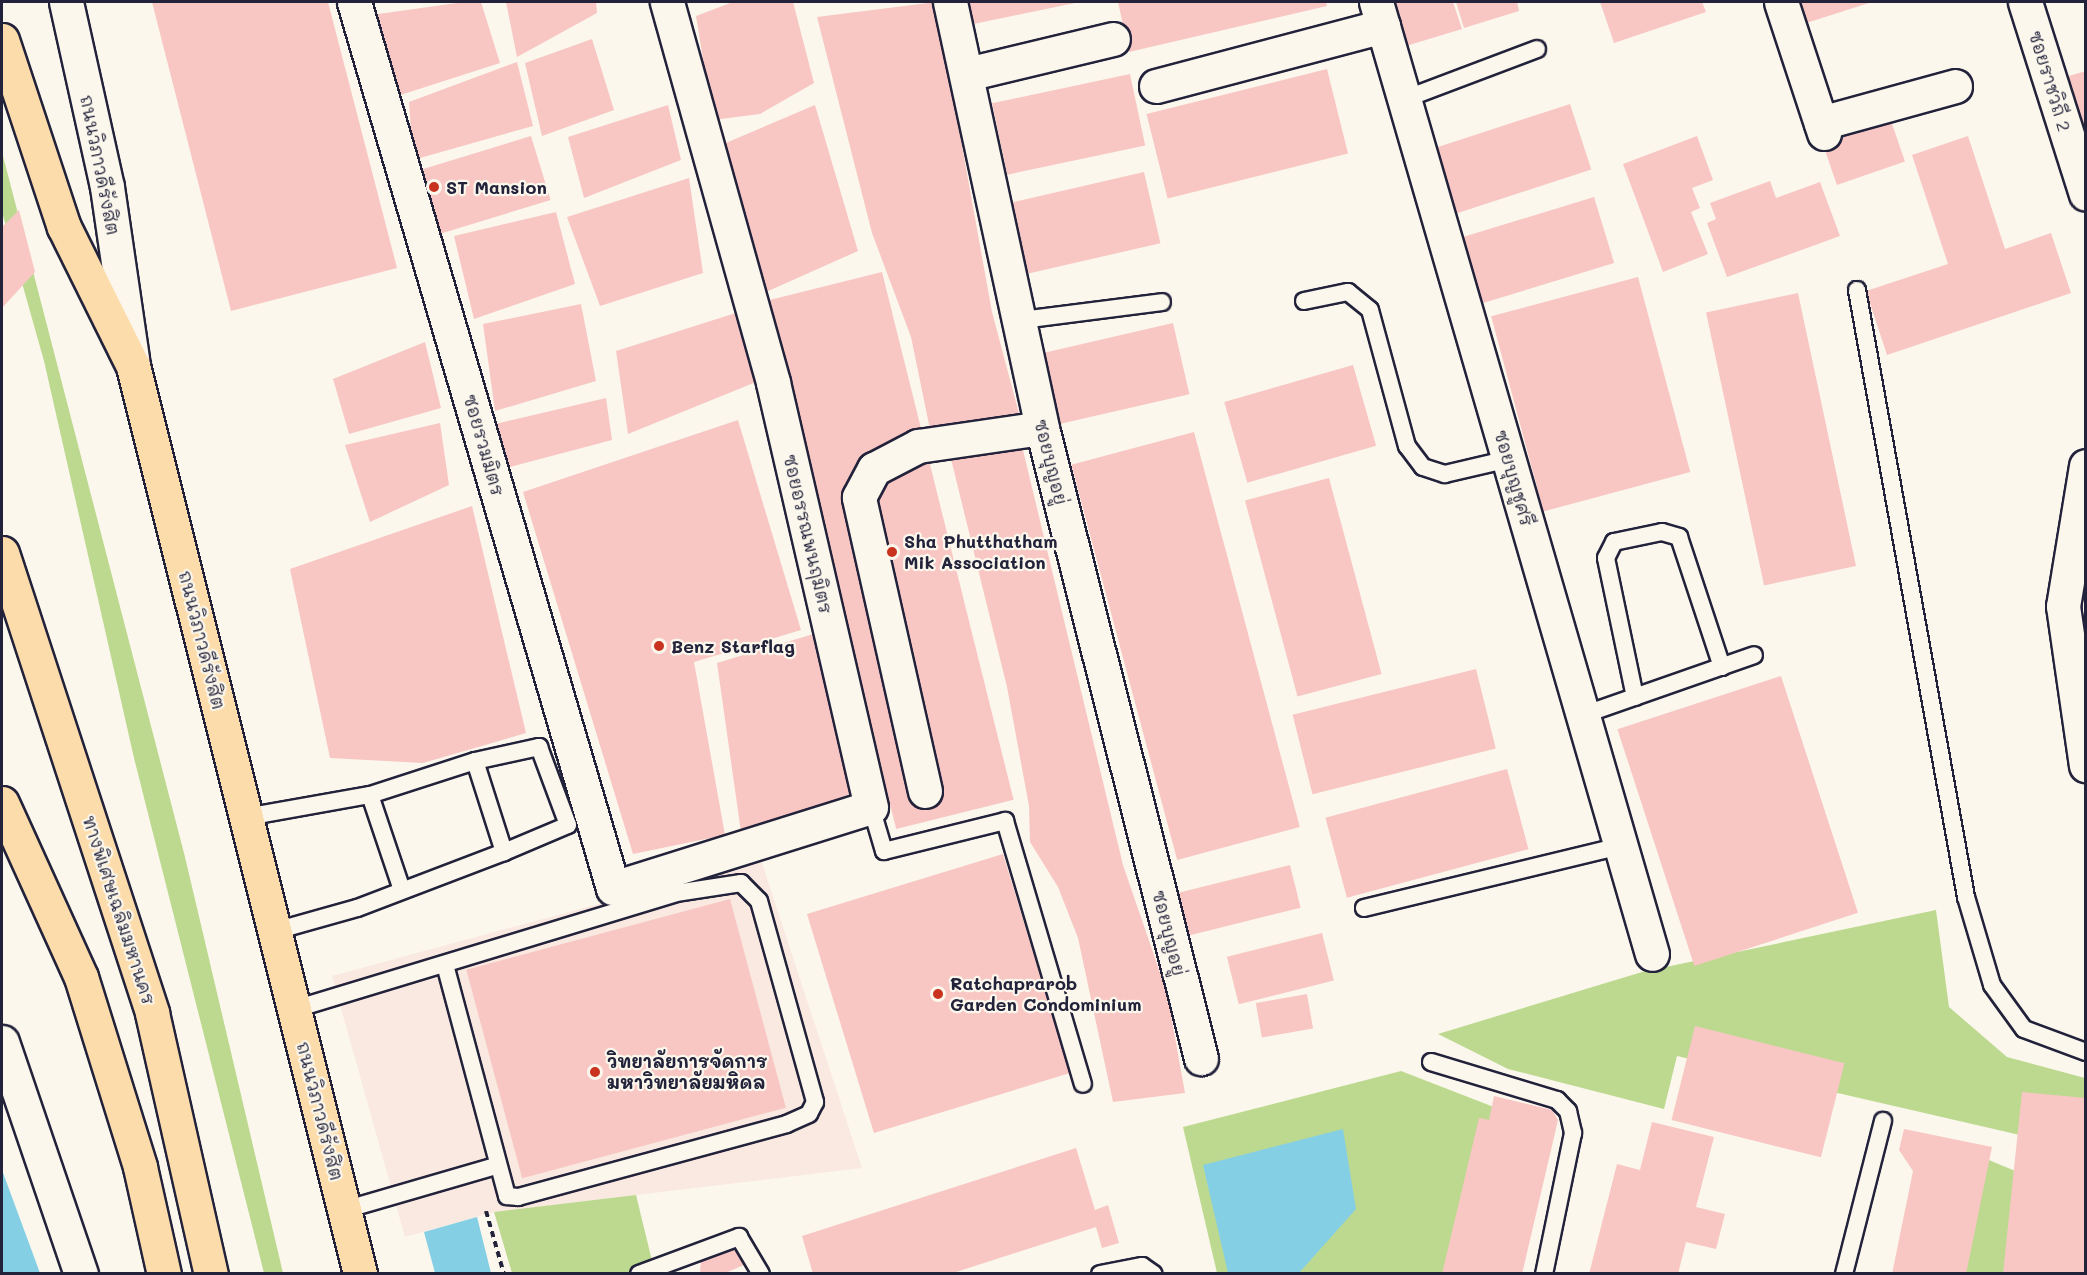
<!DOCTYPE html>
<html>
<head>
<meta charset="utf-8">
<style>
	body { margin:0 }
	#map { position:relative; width:2087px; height:1275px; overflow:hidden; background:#fbf7ec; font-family:Mali,"Playpen Sans Thai",sans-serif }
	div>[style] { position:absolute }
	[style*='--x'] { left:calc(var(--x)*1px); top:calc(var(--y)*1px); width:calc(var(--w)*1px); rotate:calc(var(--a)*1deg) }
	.built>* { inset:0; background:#fae9e0 }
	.green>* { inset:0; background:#bdd990 }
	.water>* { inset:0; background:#85cfe5 }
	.building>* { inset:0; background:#f8c7c4; transform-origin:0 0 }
	.path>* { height:4px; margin-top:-2px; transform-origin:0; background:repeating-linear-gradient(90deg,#22223b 0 6px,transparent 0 10.5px) }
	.roads { filter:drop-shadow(2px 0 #22223b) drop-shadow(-2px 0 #22223b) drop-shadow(0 2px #22223b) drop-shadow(0 -2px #22223b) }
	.service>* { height:16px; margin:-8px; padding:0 8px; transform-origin:8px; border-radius:8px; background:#fbf7ec }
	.minor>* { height:33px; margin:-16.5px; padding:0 16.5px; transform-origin:16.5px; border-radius:16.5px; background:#fbf7ec }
	.secondary>* { height:33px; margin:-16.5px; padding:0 16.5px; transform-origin:16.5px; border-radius:16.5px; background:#fbf7ec }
	.trunk>* { height:33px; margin:-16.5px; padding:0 16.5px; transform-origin:16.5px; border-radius:16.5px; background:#fddcac }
	.motorway>* { height:33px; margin:-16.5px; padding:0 16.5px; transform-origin:16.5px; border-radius:16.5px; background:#fddcac }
	.dots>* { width:16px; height:16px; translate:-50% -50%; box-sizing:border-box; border:3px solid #fbf7ec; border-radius:50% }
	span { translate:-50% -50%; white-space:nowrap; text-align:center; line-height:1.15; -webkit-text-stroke:4.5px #fbf7ec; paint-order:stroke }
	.street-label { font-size:18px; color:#22223b }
	.poi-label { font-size:18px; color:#22223b; font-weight:700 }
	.left { translate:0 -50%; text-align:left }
	.frame { position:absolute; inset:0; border:3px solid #22223b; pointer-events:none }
</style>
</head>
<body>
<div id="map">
	<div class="built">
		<i style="clip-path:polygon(761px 860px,862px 1168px,494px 1212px,405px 1237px,332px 976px)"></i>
	</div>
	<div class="green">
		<i style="clip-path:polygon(2px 152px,185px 857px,283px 1273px,264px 1273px,134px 758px,44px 361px,2px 212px)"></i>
		<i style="clip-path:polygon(1936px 910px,1949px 1007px,2007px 1057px,2085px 1078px,2085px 1150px,1677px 1056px,1664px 1109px,1508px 1069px,1438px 1034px,1642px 972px)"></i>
		<i style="clip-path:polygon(1401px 1071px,1517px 1116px,1492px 1273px,1217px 1273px,1183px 1127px)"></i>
		<i style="clip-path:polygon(1984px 1158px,2085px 1200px,2085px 1273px,1941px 1274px)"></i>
		<i style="clip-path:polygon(636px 1195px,655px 1273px,512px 1273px,494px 1212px)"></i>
	</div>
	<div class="water">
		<i style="clip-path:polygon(1343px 1129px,1356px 1209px,1299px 1273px,1228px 1273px,1203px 1165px)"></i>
		<i style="clip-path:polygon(2px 1170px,40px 1273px,2px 1273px)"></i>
		<i style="clip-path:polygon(477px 1217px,491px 1273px,435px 1273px,424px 1232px)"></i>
	</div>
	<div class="building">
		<i style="clip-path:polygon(152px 2px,328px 2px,397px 268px,231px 311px)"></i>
		<i style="clip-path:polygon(464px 2px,481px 2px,500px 63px,388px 99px,371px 15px)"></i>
		<i style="clip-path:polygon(506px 2px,596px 2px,597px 13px,517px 57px)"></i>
		<i style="clip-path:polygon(733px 2px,793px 2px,814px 83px,760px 114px,713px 120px,696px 16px)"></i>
		<i style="clip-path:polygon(936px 2px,992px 312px,1021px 421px,932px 439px,911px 337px,872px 233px,817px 17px)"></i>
		<i style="clip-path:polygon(959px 2px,1075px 2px,1075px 3px,964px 26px)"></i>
		<i style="clip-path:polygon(1118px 2px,1326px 2px,1327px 6px,1129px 52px)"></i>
		<i style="clip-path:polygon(1400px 2px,1453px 2px,1462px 29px,1406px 46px,1393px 4px)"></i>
		<i style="clip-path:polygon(1456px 2px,1517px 2px,1519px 11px,1464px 28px)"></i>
		<i style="clip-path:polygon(1600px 2px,1702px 2px,1706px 12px,1614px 43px)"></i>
		<i style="clip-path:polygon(1793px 2px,1872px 2px,1800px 25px)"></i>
		<i style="clip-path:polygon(592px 39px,614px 110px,542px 136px,525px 63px)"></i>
		<i style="clip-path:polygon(517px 62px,533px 126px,413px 160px,409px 102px)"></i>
		<i style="left:1327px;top:69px;width:87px;height:186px;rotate:76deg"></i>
		<i style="clip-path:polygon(2086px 71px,2086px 138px,2081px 139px,2062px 78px)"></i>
		<i style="left:1130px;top:74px;width:73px;height:141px;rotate:78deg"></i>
		<i style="left:1570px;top:104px;width:69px;height:142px;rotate:72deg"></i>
		<i style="clip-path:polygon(668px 105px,681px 160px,584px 198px,568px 137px)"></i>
		<i style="clip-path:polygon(815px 105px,858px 251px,759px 295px,721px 145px)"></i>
		<i style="left:1890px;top:118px;width:46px;height:72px;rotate:71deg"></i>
		<i style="left:531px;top:136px;width:67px;height:117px;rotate:73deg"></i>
		<i style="clip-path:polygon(1697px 136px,1713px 180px,1692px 188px,1700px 208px,1691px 212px,1708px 254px,1663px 272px,1623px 164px)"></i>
		<i style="clip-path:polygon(1968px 136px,2005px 249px,2051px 233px,2071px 293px,1887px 355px,1866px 291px,1948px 264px,1912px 155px)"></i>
		<i style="left:1144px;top:172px;width:73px;height:141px;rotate:77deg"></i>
		<i style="clip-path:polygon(689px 178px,703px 273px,600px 306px,567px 217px)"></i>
		<i style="clip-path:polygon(1770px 181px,1776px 198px,1820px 182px,1840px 236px,1727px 277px,1707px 223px,1716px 219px,1710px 203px)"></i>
		<i style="left:1594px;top:197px;width:69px;height:143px;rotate:73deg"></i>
		<i style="clip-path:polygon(19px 210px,35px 272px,2px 308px,2px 227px)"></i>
		<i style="clip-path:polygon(556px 212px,575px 284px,474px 319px,454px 236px)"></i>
		<i style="left:882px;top:272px;width:544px;height:121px;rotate:76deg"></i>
		<i style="left:1638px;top:277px;width:202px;height:152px;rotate:75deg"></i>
		<i style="left:1798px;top:293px;width:279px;height:94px;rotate:78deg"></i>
		<i style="clip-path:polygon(581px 304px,596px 381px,495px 411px,483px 324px)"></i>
		<i style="clip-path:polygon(742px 311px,761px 380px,628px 434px,616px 351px)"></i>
		<i style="left:1173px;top:323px;width:73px;height:141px;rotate:77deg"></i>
		<i style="clip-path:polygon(425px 342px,441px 408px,349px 434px,333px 379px)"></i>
		<i style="left:1353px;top:365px;width:84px;height:134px;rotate:74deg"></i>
		<i style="clip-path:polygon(606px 398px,612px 440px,495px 471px,491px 425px)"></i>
		<i style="clip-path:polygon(738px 420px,801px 630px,694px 662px,725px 835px,633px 854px,523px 492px)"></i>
		<i style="clip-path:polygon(440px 423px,449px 485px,370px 522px,345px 445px)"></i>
		<i style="left:1194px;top:432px;width:409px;height:127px;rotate:75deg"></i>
		<i style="clip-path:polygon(1022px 446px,1123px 865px,1167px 993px,1185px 1093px,1113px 1102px,1078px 938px,1058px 887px,1030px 842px,1029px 806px,1007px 687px,951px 459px)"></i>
		<i style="left:1329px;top:478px;width:203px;height:87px;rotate:75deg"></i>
		<i style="clip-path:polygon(472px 506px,526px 733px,423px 763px,330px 758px,290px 569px)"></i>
		<i style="clip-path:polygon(820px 632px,859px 790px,742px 839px,717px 663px)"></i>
		<i style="left:1476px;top:669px;width:82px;height:189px;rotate:76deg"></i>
		<i style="left:1781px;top:676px;width:249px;height:172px;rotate:72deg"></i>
		<i style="left:1507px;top:769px;width:83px;height:188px;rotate:75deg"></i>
		<i style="left:1003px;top:854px;width:229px;height:205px;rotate:73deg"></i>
		<i style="left:1290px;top:865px;width:44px;height:117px;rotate:76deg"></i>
		<i style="left:730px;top:899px;width:216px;height:273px;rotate:75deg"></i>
		<i style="left:1322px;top:933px;width:49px;height:98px;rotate:76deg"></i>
		<i style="left:1307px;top:994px;width:35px;height:52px;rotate:80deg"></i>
		<i style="left:1695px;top:1026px;width:154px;height:97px;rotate:14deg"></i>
		<i style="clip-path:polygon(2022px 1092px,2086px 1098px,2086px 1274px,2003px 1274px)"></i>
		<i style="clip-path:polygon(1494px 1096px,1552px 1110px,1558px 1120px,1522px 1274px,1442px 1274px,1479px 1118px,1489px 1120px)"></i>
		<i style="clip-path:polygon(1652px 1122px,1714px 1137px,1696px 1207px,1725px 1214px,1716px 1249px,1686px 1242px,1678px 1274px,1589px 1274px,1617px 1164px,1640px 1170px)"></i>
		<i style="clip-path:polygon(1904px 1129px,1992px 1147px,1966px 1274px,1892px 1274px,1913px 1171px,1899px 1150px)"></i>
		<i style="clip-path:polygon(1076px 1148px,1095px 1210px,1108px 1205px,1119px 1243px,1102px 1248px,1096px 1227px,950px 1274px,813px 1274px,802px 1236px)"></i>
		<i style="clip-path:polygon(739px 1248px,744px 1265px,723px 1274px,700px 1274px,701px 1259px)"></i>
	</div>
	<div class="path">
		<i style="--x:486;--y:1211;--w:66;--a:74.1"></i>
	</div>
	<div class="roads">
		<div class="service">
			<i style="--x:1405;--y:99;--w:141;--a:-20.7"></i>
			<i style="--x:1857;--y:290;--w:617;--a:79.82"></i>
			<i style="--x:1966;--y:897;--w:92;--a:73.5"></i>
			<i style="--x:1992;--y:985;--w:54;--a:54"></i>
			<i style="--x:2024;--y:1029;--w:66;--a:20.4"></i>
			<i style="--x:1304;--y:301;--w:45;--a:-11.6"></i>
			<i style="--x:1348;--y:292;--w:28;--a:39"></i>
			<i style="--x:1370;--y:310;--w:141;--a:74.8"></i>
			<i style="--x:1407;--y:446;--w:26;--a:53"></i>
			<i style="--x:1423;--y:467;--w:23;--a:18"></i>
			<i style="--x:1445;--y:474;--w:66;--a:-13.2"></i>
			<i style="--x:1022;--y:320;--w:141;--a:-7.3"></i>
			<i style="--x:1635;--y:697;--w:142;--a:-101.8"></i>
			<i style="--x:1606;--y:558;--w:18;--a:-63"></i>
			<i style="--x:1614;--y:542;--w:49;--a:-11.8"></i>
			<i style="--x:1662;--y:532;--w:18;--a:16"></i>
			<i style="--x:1679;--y:537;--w:137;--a:71.7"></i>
			<i style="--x:1583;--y:715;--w:181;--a:-19.3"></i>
			<i style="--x:475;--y:761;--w:66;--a:-12.3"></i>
			<i style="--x:539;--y:747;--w:83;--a:69.6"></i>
			<i style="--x:568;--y:825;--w:69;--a:157.1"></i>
			<i style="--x:370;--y:795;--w:100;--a:71.4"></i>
			<i style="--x:871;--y:807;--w:46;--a:73.5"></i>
			<i style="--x:884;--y:851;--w:125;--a:-13.9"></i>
			<i style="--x:1005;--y:821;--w:274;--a:73.5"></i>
			<i style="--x:246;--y:817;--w:126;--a:-10.1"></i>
			<i style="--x:370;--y:795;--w:110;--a:-17.9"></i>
			<i style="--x:475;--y:761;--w:96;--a:72.3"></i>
			<i style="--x:504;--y:852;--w:157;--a:159.1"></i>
			<i style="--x:357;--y:908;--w:85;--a:164.3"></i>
			<i style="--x:1364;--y:908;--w:264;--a:-13.6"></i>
			<i style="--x:295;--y:1009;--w:398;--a:-16.9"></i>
			<i style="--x:676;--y:893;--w:66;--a:-8.7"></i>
			<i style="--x:741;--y:883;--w:25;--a:45"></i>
			<i style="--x:759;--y:901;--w:209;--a:74.4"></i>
			<i style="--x:815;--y:1102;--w:13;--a:117"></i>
			<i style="--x:809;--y:1114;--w:24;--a:156"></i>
			<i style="--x:787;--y:1124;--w:279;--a:164.8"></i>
			<i style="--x:518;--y:1197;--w:11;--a:-175"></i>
			<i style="--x:507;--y:1196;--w:240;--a:-105"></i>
			<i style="--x:1431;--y:1062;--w:132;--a:16.8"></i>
			<i style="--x:1557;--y:1100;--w:16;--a:45"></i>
			<i style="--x:1568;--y:1111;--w:23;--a:77"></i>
			<i style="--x:1573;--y:1133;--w:144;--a:101.6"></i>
			<i style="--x:344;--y:1210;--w:157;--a:-16.2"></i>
			<i style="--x:639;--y:1274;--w:107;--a:-20.3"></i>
			<i style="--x:739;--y:1237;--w:43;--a:59.3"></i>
			<i style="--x:1100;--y:1274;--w:43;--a:-10.8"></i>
			<i style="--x:1142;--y:1266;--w:14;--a:34"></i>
			<i style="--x:1844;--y:1274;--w:158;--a:-75.7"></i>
		</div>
		<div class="minor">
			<i style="--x:354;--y:2;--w:923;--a:73.71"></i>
			<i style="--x:613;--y:888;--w:270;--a:-17.4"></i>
			<i style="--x:871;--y:807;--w:436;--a:-103"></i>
			<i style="--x:773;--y:382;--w:395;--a:-105.6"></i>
			<i style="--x:950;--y:2;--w:436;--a:77.8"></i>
			<i style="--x:1042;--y:428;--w:650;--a:75.84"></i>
			<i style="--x:1376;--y:2;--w:991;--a:73.83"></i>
			<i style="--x:1781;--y:2;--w:138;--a:71.8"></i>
			<i style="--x:2025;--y:2;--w:201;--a:72.4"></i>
			<i style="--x:967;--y:74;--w:150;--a:-13.5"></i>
			<i style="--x:1156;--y:86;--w:235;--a:-14.8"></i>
			<i style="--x:1821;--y:123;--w:139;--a:-15.4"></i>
			<i style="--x:2086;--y:466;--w:142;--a:99.3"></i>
			<i style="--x:2063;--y:606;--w:161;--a:81.8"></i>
			<i style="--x:925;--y:791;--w:301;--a:-102.7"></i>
			<i style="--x:859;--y:497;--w:32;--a:-62"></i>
			<i style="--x:874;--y:469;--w:50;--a:-27.6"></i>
			<i style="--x:918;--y:446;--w:125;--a:-8.3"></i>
		</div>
		<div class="secondary">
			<i style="--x:66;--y:2;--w:189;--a:77.5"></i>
			<i style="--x:107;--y:187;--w:174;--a:81.7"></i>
			<i style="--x:2;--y:1042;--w:245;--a:71.2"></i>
		</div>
		<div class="trunk">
			<i style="--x:133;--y:366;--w:936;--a:75.96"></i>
		</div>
		<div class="motorway">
			<i style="--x:2;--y:40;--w:197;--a:71.7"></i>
			<i style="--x:64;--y:227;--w:155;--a:63.6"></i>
			<i style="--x:2;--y:553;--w:484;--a:71.9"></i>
			<i style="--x:152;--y:1013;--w:268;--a:77.3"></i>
			<i style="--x:2;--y:803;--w:191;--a:65.6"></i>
			<i style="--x:81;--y:977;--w:199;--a:72.7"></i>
			<i style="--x:140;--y:1167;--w:110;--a:77.4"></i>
		</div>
	</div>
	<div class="dots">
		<i style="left:434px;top:187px;background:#c8321e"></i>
		<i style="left:892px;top:552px;background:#c8321e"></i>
		<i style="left:659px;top:646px;background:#c8321e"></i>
		<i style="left:938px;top:994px;background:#c8321e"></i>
		<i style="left:595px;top:1072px;background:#c8321e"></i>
	</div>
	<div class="street-label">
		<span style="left:2050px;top:81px;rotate:73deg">ซอยราชวิถี 2</span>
		<span style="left:100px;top:165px;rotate:79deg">ถนนวิภาวดีรังสิต</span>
		<span style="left:484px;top:445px;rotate:74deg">ซอยรวมมิตร</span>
		<span style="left:1051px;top:462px;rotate:76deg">ซอยบุญอยู่</span>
		<span style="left:1514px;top:478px;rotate:74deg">ซอยบุญชูศรี</span>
		<span style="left:808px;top:534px;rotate:77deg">ซอยอรรณพนฤมิตร</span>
		<span style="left:202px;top:640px;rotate:76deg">ถนนวิภาวดีรังสิต</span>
		<span style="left:119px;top:910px;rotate:72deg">ทางพิเศษเฉลิมมหานคร</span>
		<span style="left:1169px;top:933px;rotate:76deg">ซอยบุญอยู่</span>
		<span style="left:320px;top:1111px;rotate:76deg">ถนนวิภาวดีรังสิต</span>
	</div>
	<div class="poi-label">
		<span class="left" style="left:446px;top:187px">ST Mansion</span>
		<span class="left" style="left:904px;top:552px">Sha Phutthatham<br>Mik Association</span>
		<span class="left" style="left:671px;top:646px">Benz Starflag</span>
		<span class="left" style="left:950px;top:994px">Ratchaprarob<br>Garden Condominium</span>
		<span class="left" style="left:607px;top:1072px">วิทยาลัยการจัดการ<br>มหาวิทยาลัยมหิดล</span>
	</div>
	<div class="frame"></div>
</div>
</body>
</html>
